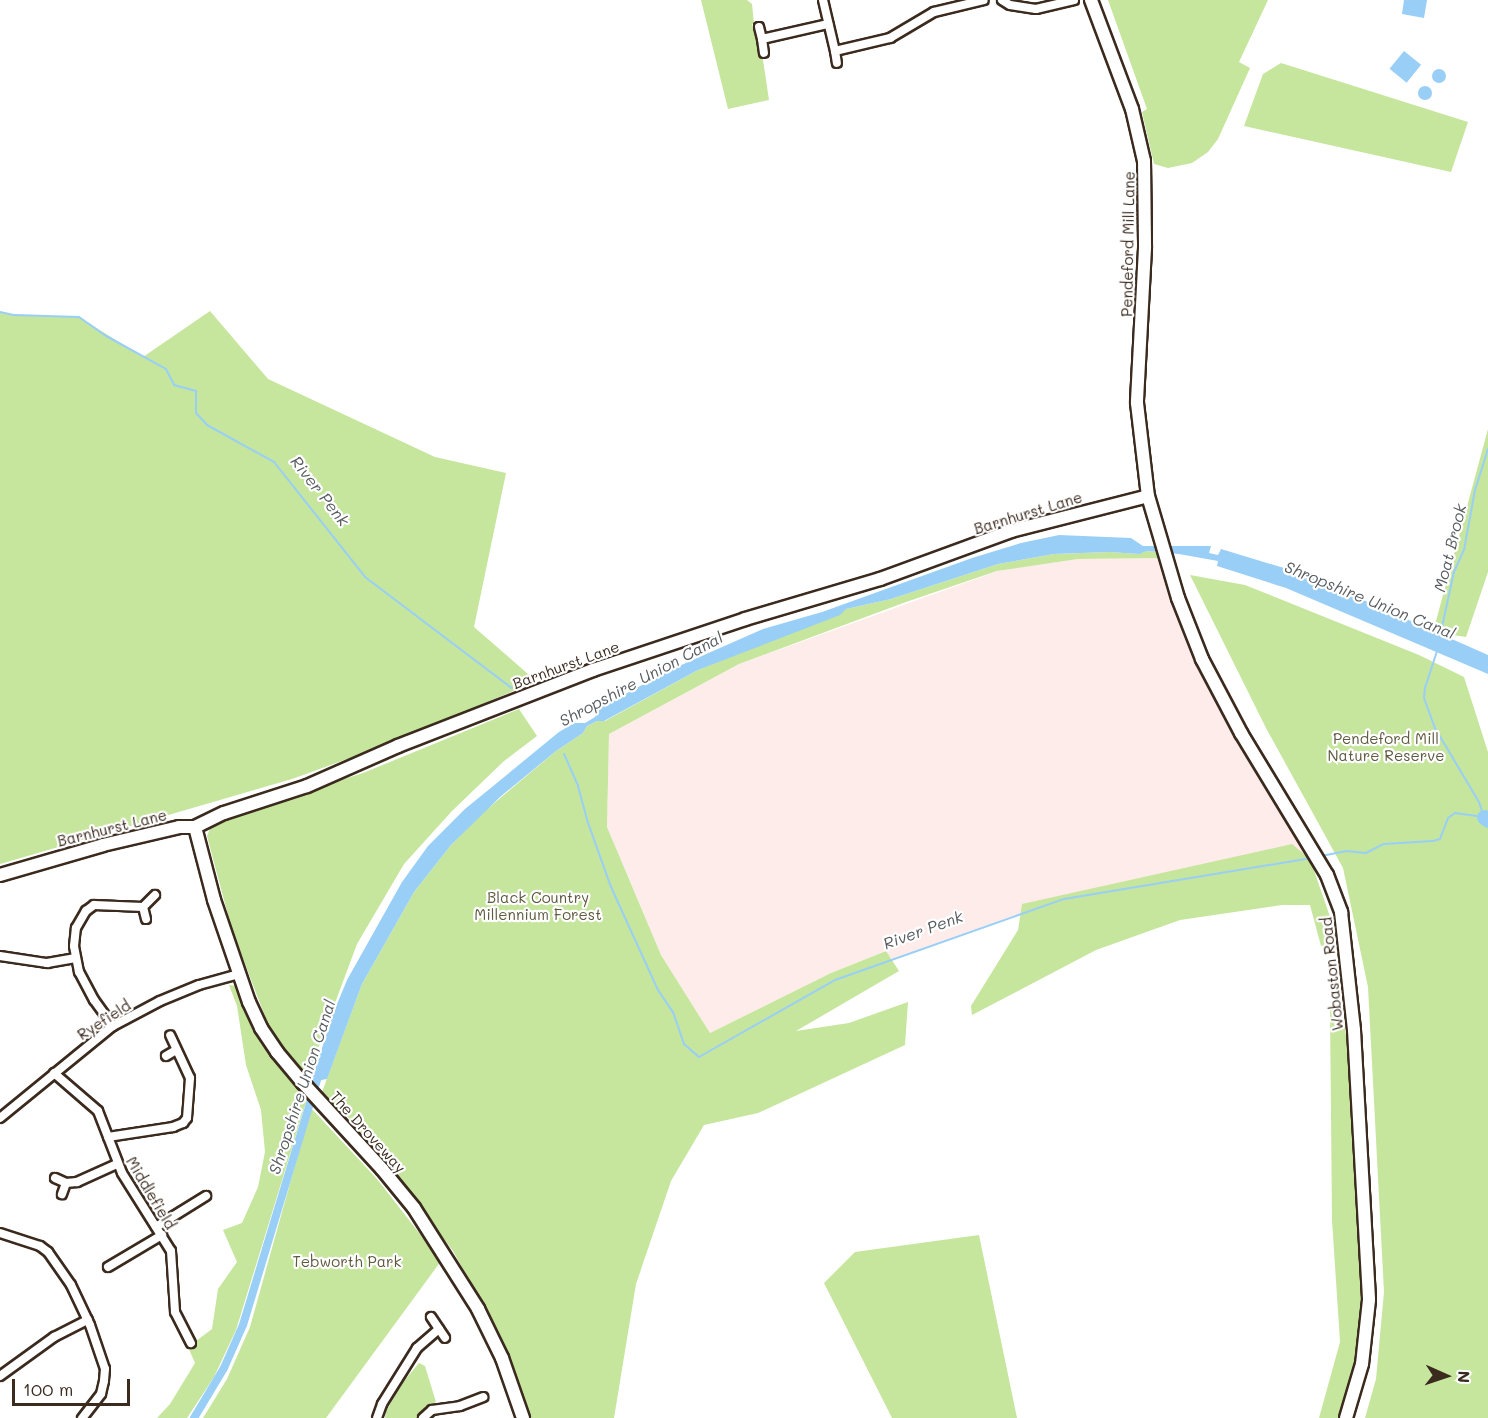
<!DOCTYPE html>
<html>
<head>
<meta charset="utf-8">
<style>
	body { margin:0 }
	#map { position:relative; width:1488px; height:1418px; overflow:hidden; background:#fff; font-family:Mali,sans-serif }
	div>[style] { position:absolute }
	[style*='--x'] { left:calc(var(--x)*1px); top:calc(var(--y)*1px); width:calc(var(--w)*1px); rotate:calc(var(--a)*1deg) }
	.built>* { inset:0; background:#feecea }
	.green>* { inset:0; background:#c6e59d }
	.water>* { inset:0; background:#99cff7; transform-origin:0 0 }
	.round { border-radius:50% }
	.stream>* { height:2px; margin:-1px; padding:0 1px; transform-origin:1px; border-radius:1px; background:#99cff7 }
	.canal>* { height:8px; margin:-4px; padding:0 4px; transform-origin:4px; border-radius:4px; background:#99cff7 }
	.river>* { height:15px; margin:-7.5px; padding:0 7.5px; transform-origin:7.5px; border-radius:7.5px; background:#99cff7 }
	.roads { filter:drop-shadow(2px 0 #3b2a1e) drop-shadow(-2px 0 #3b2a1e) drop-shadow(0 2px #3b2a1e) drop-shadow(0 -2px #3b2a1e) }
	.street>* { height:8px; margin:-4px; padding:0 4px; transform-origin:4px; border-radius:4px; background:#fff }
	.secondary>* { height:12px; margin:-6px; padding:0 6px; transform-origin:6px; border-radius:6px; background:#fff }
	span { translate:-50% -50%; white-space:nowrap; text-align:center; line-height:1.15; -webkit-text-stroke:4.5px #fff; paint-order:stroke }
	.street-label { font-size:15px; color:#3b2a1e }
	.park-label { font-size:15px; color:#5e593e }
	.water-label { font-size:16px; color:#575c5f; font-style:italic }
	.north { position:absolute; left:1416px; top:1346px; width:60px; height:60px; -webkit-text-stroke:4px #fff; paint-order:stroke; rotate:93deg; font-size:16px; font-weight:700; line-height:24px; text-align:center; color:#3b2a1e }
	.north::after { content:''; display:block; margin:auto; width:21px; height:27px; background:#3b2a1e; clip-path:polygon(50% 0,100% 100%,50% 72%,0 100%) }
	.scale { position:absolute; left:12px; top:1379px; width:118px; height:27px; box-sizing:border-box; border:3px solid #3b2a1e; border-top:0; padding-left:8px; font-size:18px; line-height:21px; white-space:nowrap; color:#3b2a1e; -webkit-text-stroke:4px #fff; paint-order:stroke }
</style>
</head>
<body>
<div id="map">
	<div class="built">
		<i style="clip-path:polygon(1160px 558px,1189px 641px,1310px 859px,1064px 899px,892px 960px,885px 951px,831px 973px,710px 1033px,661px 955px,607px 827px,609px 734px,739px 664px,998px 571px,1078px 559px)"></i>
	</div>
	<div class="green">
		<i style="clip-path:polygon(701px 0,747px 0,752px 4px,754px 24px,752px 24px,763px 60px,769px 100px,728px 109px)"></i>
		<i style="clip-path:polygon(1108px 0,1268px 0,1239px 62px,1250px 68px,1218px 139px,1208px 152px,1192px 163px,1168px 168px,1154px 164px,1142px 112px,1147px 109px)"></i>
		<i style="clip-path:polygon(1281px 63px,1468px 122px,1451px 172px,1244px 126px,1263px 74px)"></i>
		<i style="clip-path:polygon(210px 311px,268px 379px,435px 457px,506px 473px,474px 627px,536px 681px,405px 738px,292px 779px,0 864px,0 312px,14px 315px,79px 317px,143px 357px)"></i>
		<i style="clip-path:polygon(1488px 429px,1488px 572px,1466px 637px,1433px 632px)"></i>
		<i style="clip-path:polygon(1147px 551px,1157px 552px,1160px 558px,1078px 559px,997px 571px,906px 602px,739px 664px,609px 734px,607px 827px,661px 955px,710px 1033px,831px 973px,886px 951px,899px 971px,796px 1031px,849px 1023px,908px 1002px,905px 1045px,758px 1113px,704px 1125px,671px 1181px,636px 1284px,614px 1418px,529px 1418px,498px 1332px,453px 1251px,353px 1122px,322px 1092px,362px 984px,414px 892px,451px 845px,479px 816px,556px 751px,583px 733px,587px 726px,597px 721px,605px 721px,698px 670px,846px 609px,891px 599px,998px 564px,1054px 554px,1110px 552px,1138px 554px)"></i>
		<i style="clip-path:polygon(1190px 575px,1245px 585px,1419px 655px,1464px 677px,1488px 752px,1488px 1418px,1365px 1418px,1376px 1379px,1384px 1292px,1368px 987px,1343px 868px,1266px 728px)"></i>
		<i style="clip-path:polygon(519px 709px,537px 736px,504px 761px,452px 811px,404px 864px,357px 944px,332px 1011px,325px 1017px,328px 1021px,307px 1080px,271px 1032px,232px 930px,207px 836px,213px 821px,363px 773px)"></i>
		<i style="clip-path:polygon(1292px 844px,1310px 859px,1336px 934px,1333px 945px,1321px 946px,1310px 905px,1282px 905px,1180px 920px,1096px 950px,972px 1015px,971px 1006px,1018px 930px,1022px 904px)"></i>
		<i style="clip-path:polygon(229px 985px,236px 986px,243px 997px,261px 1044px,307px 1099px,236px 1330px,214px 1377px,187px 1418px,157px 1418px,170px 1404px,195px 1363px,188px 1347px,212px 1329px,218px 1289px,237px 1262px,223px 1230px,242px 1223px,258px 1187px,265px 1152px,261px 1110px,246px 1065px,237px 1006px)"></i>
		<i style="clip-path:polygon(1330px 1007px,1344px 1022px,1349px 1055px,1365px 1302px,1363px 1333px,1350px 1396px,1341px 1418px,1319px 1418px,1340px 1342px,1332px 1220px)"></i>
		<i style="clip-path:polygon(311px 1108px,377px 1179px,441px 1261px,326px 1418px,203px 1418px,227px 1379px,250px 1327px)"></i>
		<i style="clip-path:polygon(979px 1235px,1017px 1418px,892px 1418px,824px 1283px,855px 1252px)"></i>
		<i style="clip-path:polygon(419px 1363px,425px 1366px,436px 1402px,431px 1404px,418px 1418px,385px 1418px,386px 1411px,403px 1382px)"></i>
	</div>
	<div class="water">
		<i style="clip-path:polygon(1404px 0,1427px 0,1424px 18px,1402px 14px)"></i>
		<i style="left:1404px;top:51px;width:22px;height:23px;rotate:39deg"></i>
		<i class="round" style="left:1432px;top:69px;width:14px;height:14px"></i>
		<i class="round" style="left:1418px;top:86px;width:14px;height:14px"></i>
		<i style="clip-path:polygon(1059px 535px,1131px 538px,1143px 546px,1211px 546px,1209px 553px,1218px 555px,1221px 549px,1284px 568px,1316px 579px,1488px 655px,1488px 674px,1286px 588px,1217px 566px,1218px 561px,1179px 554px,1147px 551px,1139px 554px,1110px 552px,1054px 554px,998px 564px,891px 599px,846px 609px,840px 615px,698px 670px,604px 721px,597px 721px,587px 726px,583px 733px,556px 751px,500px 797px,451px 845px,414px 892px,362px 984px,327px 1079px,316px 1081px,313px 1076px,330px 1023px,325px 1017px,326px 1013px,335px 1009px,347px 980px,402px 882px,428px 846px,465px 809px,559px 732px,574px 723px,585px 723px,595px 717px,601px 707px,670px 670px,763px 629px,822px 612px,972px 558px,1021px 543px)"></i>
	</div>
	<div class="stream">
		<i style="--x:0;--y:312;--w:14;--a:12"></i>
		<i style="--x:14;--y:315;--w:65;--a:1.8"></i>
		<i style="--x:79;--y:317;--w:35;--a:35"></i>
		<i style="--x:108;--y:337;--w:66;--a:28.9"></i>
		<i style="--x:166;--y:369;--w:18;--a:63"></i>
		<i style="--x:174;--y:385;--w:23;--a:15"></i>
		<i style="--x:196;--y:391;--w:22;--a:90"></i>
		<i style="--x:196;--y:413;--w:16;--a:47"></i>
		<i style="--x:207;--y:425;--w:77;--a:28.9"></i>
		<i style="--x:274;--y:462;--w:147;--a:51.6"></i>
		<i style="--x:365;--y:577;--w:184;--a:37.1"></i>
		<i style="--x:1440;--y:636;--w:66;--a:-77.7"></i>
		<i style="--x:1454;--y:572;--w:24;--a:-66"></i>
		<i style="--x:1464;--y:550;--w:61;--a:-79.6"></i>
		<i style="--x:1475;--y:490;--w:43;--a:-72.4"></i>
		<i style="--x:1437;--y:651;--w:38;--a:108"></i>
		<i style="--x:1425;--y:687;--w:11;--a:95"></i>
		<i style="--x:1424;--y:698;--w:32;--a:70"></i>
		<i style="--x:1435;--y:728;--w:86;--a:59.3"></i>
		<i style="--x:1479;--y:802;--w:16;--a:72"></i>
		<i style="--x:564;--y:754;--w:35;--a:66"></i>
		<i style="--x:578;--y:786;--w:35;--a:75"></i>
		<i style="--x:587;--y:820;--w:71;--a:70.3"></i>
		<i style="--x:611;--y:887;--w:113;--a:65.5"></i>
		<i style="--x:658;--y:990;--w:27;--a:56"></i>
		<i style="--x:673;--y:1012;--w:34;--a:71"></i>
		<i style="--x:684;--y:1044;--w:20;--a:41"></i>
		<i style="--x:699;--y:1057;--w:156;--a:-29.5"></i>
		<i style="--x:835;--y:980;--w:243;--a:-19.5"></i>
		<i style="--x:1064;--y:899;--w:252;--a:-9.4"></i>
		<i style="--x:1321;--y:856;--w:25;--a:-11"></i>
		<i style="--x:1346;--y:851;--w:20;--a:6"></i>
		<i style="--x:1366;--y:853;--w:20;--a:-27"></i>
		<i style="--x:1384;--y:844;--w:49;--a:-3.5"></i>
		<i style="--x:1433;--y:841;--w:7;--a:-16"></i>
		<i style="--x:1440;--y:839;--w:22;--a:-69"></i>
		<i style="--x:1448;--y:818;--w:9;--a:-36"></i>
		<i style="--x:1455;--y:813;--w:29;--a:8"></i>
	</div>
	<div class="canal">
		<i style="--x:194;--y:1418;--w:58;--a:-59"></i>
		<i style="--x:224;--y:1368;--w:47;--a:-66.2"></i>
		<i style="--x:243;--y:1325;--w:266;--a:-73.2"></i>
	</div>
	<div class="river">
		<i style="--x:1484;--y:817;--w:5;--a:37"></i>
	</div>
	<div class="roads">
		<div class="street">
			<i style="--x:823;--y:0;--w:52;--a:76.8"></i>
			<i style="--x:835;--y:51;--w:57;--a:-13.3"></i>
			<i style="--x:890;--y:38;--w:51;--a:-30.6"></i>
			<i style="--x:934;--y:12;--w:51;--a:-13.5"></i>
			<i style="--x:1002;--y:0;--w:9;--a:32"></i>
			<i style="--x:1010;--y:5;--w:26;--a:9"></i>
			<i style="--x:1036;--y:9;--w:39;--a:-13"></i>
			<i style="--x:759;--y:27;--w:12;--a:76"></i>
			<i style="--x:762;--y:39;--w:68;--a:-12.8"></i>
			<i style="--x:762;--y:39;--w:14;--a:82"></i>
			<i style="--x:835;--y:51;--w:12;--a:81"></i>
			<i style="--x:146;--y:919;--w:12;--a:-104"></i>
			<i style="--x:143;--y:907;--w:17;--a:-45"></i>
			<i style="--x:0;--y:956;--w:48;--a:8.5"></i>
			<i style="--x:47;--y:963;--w:29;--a:-10"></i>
			<i style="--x:113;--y:1026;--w:32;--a:-126"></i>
			<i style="--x:94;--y:1000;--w:32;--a:-118"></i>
			<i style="--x:79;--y:972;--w:26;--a:-101"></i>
			<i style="--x:74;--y:946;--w:18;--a:-84"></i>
			<i style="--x:76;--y:928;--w:20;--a:-60"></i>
			<i style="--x:86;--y:911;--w:10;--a:-37"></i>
			<i style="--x:94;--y:905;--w:49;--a:2.3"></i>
			<i style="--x:166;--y:1056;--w:12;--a:-31"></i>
			<i style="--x:54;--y:1073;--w:58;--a:40.8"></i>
			<i style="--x:98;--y:1111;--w:66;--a:68.8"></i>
			<i style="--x:122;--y:1173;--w:92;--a:57.9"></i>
			<i style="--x:171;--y:1251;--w:61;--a:86.2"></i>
			<i style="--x:175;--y:1312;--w:35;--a:63"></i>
			<i style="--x:0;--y:1118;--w:146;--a:-39.2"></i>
			<i style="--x:113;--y:1026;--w:53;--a:-28"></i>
			<i style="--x:160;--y:1001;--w:42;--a:-22.3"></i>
			<i style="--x:199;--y:985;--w:41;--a:-15.4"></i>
			<i style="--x:108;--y:1137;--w:66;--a:-8.7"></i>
			<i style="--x:173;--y:1127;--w:11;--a:-22"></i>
			<i style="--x:183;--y:1123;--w:6;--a:-51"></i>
			<i style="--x:187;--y:1118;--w:40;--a:-85.7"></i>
			<i style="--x:190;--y:1078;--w:47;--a:-114.9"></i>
			<i style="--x:55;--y:1178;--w:12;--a:24"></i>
			<i style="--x:66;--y:1183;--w:12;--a:110"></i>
			<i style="--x:66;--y:1183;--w:11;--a:-5"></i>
			<i style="--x:77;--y:1182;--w:44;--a:-24.2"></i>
			<i style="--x:156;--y:1227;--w:59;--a:-31.8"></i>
			<i style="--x:0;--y:1233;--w:42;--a:18"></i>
			<i style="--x:40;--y:1246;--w:10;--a:37"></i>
			<i style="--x:48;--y:1252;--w:40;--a:55.1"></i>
			<i style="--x:71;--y:1285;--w:44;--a:64.6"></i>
			<i style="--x:90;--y:1325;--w:46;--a:71.2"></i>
			<i style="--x:105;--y:1369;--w:12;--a:95"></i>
			<i style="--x:104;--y:1381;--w:13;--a:103"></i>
			<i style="--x:101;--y:1394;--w:31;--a:128"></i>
			<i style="--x:108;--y:1267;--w:63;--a:-30.7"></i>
			<i style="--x:431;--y:1317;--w:25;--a:56"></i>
			<i style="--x:0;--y:1376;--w:67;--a:-35.8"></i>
			<i style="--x:54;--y:1337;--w:38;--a:-27"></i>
			<i style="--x:377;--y:1418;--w:15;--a:-70"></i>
			<i style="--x:382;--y:1404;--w:66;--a:-58"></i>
			<i style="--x:417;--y:1348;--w:29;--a:-41"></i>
			<i style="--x:423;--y:1418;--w:12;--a:-42"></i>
			<i style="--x:432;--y:1410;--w:28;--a:-8"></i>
			<i style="--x:460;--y:1406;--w:25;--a:-21"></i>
		</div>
		<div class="secondary">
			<i style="--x:1091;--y:0;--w:116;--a:69.4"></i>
			<i style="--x:1132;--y:109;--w:53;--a:77"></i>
			<i style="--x:1144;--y:161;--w:87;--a:89.3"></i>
			<i style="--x:1145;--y:248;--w:155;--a:93"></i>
			<i style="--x:1137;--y:403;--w:94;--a:83.3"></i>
			<i style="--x:1148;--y:496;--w:106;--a:73.6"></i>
			<i style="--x:1178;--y:598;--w:66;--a:68.5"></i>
			<i style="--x:1202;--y:659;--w:84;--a:62.2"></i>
			<i style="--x:1241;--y:733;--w:166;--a:58.8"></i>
			<i style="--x:1327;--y:875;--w:40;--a:69"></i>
			<i style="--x:1341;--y:912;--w:119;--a:83.7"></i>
			<i style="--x:1354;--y:1030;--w:270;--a:86.8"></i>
			<i style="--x:1369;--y:1300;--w:64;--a:96.2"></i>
			<i style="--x:1362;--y:1364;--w:56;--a:106.5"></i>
			<i style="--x:195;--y:827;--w:75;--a:75.4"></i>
			<i style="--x:214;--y:900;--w:108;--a:71.1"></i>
			<i style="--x:249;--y:1002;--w:29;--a:65"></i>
			<i style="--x:261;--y:1028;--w:29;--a:56"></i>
			<i style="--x:277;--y:1052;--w:40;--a:50"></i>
			<i style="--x:303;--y:1083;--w:117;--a:47.4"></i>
			<i style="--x:382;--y:1169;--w:50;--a:50.6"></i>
			<i style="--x:414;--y:1208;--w:120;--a:57.6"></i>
			<i style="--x:478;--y:1309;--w:55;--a:63.9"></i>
			<i style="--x:502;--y:1358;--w:64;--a:70.7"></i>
			<i style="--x:0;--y:875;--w:107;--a:-16.2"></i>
			<i style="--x:103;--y:845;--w:78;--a:-13.3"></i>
			<i style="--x:179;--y:827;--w:16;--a:0"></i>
			<i style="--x:195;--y:827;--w:32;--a:-26"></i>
			<i style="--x:224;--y:813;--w:87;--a:-18"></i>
			<i style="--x:307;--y:786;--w:99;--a:-23.7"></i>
			<i style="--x:398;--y:746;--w:209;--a:-21.3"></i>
			<i style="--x:593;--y:670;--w:160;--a:-18.5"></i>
			<i style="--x:745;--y:619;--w:141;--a:-16.5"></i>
			<i style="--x:880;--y:579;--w:140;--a:-20.1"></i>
			<i style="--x:1011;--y:531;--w:141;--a:-14.3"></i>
		</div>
	</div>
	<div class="street-label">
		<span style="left:1128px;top:244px;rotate:-89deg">Pendeford Mill Lane</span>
		<span style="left:1028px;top:513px;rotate:-17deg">Barnhurst Lane</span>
		<span style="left:566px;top:665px;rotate:-20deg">Barnhurst Lane</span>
		<span style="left:112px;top:828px;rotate:-14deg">Barnhurst Lane</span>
		<span style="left:1332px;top:974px;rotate:-96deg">Wobaston Road</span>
		<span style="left:104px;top:1020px;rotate:-33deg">Ryefield</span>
		<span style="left:368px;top:1132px;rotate:48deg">The Droveway</span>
		<span style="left:151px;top:1193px;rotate:59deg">Middlefield</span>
	</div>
	<div class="park-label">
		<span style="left:1386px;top:747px">Pendeford Mill<br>Nature Reserve</span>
		<span style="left:538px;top:906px">Black Country<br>Millennium Forest</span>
		<span style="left:347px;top:1262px">Tebworth Park</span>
	</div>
	<div class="water-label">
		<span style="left:320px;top:491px;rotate:52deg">River Penk</span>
		<span style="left:1450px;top:548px;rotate:-76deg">Moat Brook</span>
		<span style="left:1370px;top:600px;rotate:22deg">Shropshire Union Canal</span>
		<span style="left:641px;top:679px;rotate:-28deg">Shropshire Union Canal</span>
		<span style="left:923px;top:930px;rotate:-20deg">River Penk</span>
		<span style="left:302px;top:1087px;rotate:-72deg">Shropshire Union Canal</span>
	</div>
	<div class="north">N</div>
	<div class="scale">100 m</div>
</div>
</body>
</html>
